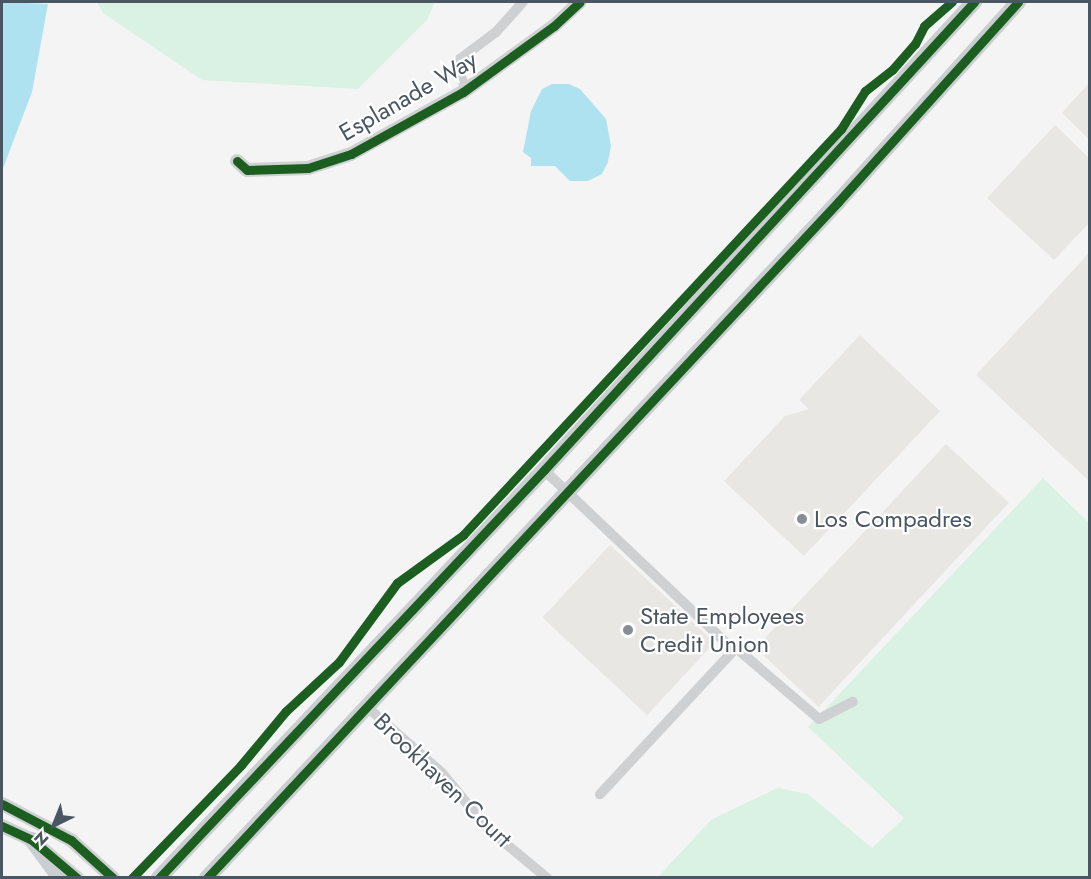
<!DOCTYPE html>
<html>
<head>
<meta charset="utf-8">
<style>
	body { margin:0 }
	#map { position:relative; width:1091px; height:879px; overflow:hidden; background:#f4f4f4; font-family:Jost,sans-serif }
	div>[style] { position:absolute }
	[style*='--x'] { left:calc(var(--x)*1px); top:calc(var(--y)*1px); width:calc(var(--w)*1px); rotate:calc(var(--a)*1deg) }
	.commercial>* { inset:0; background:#e8e7e3; transform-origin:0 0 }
	.green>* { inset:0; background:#d9f2e3 }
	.water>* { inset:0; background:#aee2f0 }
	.minor>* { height:10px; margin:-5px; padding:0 5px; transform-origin:5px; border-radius:5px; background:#ced0d2 }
	.tertiary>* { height:14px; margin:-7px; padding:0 7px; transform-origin:7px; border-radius:7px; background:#ced0d2 }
	.primary>* { height:16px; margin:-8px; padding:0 8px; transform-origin:8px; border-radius:8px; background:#caced1 }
	.cycleway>* { height:9px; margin:-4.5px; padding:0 4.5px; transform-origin:4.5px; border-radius:4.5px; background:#1b5e20 }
	.dots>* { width:16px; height:16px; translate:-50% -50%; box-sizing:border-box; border:3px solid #fff; border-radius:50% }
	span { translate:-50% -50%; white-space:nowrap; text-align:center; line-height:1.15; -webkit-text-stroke:4.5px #fff; paint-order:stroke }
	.street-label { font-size:24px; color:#4a5661 }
	.poi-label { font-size:24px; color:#4a5661 }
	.left { translate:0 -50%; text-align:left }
	.frame { position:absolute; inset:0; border:3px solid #4a5661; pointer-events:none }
	.north { position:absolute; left:24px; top:795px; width:60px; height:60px; -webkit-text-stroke:4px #fff; paint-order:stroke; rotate:223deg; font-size:16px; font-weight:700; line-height:24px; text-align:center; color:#4a5661 }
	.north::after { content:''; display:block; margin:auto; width:21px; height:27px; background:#4a5661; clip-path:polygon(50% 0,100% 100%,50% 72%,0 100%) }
</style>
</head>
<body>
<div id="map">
	<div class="commercial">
		<i style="clip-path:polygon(1089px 83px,1089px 139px,1062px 113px)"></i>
		<i style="clip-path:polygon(1055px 125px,1089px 158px,1090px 222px,1054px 260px,987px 198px)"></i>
		<i style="clip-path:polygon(1089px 253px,1089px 481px,976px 375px)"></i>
		<i style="clip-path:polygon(860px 335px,940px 411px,804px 556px,724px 481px,785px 416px,809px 409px,799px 400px)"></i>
		<i style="left:946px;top:444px;width:86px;height:279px;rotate:43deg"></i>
		<i style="left:610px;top:545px;width:143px;height:99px;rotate:43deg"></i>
	</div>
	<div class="green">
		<i style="clip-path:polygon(97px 2px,435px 2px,427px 20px,358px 89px,202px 80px,103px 13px)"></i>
		<i style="clip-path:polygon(1043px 478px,1089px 523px,1089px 877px,657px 878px,712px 819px,778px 788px,808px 794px,872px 848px,904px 818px,808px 727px)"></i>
	</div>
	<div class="water">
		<i style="clip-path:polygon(2px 2px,48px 4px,32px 92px,2px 171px)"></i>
		<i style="clip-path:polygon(552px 84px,569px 84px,580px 89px,606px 119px,611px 146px,608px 162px,602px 174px,588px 181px,570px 181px,555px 166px,531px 166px,531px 158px,523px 152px,531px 111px,542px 89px)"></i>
	</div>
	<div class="minor">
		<i style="--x:466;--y:90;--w:25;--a:-111"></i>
		<i style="--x:457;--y:67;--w:9;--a:-69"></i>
		<i style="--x:460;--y:59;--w:45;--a:-36.9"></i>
		<i style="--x:496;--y:32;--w:40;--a:-48"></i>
		<i style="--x:544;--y:470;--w:262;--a:43.5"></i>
		<i style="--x:734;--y:650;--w:197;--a:132.9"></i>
		<i style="--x:736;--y:648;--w:109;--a:40.5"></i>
		<i style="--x:819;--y:719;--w:38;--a:-27"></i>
		<i style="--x:367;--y:707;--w:100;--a:41.3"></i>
		<i style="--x:442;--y:773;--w:72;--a:50.6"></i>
		<i style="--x:488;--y:829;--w:77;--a:39.7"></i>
	</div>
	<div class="tertiary">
		<i style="--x:237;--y:161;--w:13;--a:42"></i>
		<i style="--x:247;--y:170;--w:61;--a:-1.9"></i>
		<i style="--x:308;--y:168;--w:45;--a:-18"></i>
		<i style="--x:351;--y:154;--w:128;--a:-29"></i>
		<i style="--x:463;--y:92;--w:112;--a:-36"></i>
		<i style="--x:554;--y:26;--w:35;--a:-43"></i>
		<i style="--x:2;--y:804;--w:78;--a:27.6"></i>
		<i style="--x:71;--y:840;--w:57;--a:42.1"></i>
		<i style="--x:2;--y:826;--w:33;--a:25"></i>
		<i style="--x:32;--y:840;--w:59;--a:40.2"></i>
	</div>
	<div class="primary">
		<i style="--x:32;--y:840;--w:47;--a:53.6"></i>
		<i style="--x:159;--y:878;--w:561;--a:-46.66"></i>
		<i style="--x:544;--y:470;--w:636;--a:-47.42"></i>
		<i style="--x:207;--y:878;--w:925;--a:-46.97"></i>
		<i style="--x:838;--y:202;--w:269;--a:-48"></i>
	</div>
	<div class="cycleway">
		<i style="--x:237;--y:161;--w:13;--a:42"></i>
		<i style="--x:247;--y:170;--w:61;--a:-1.9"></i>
		<i style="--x:308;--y:168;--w:45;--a:-18"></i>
		<i style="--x:351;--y:154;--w:128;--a:-29"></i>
		<i style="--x:463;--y:92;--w:112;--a:-36"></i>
		<i style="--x:554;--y:26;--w:35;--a:-43"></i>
		<i style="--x:2;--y:804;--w:78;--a:27.6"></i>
		<i style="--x:71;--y:840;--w:57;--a:42.1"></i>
		<i style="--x:2;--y:826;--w:33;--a:25"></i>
		<i style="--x:32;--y:840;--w:59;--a:40.2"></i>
		<i style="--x:132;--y:878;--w:157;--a:-46"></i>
		<i style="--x:241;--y:765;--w:70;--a:-50.2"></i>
		<i style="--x:286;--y:711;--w:72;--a:-42.8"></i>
		<i style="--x:339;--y:662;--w:98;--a:-53.7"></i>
		<i style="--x:397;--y:583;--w:82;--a:-36"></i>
		<i style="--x:463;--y:535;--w:555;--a:-47.05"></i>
		<i style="--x:841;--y:129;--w:45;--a:-57.7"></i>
		<i style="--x:865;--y:91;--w:34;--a:-38"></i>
		<i style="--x:892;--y:70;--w:35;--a:-49"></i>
		<i style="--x:915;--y:44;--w:20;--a:-63"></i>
		<i style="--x:924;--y:26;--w:37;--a:-41"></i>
		<i style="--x:159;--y:878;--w:561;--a:-46.66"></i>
		<i style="--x:544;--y:470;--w:636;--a:-47.42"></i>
		<i style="--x:207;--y:878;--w:925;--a:-46.97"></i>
		<i style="--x:838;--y:202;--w:269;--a:-48"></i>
	</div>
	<div class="dots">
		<i style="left:802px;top:519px;background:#868d94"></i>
		<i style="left:628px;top:630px;background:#868d94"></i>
	</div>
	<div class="street-label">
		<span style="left:408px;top:96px;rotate:-30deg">Esplanade Way</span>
		<span style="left:443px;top:780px;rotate:44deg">Brookhaven Court</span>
	</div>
	<div class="poi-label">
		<span class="left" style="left:814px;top:519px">Los Compadres</span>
		<span class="left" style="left:640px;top:630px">State Employees<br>Credit Union</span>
	</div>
	<div class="frame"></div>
	<div class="north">N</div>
</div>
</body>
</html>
